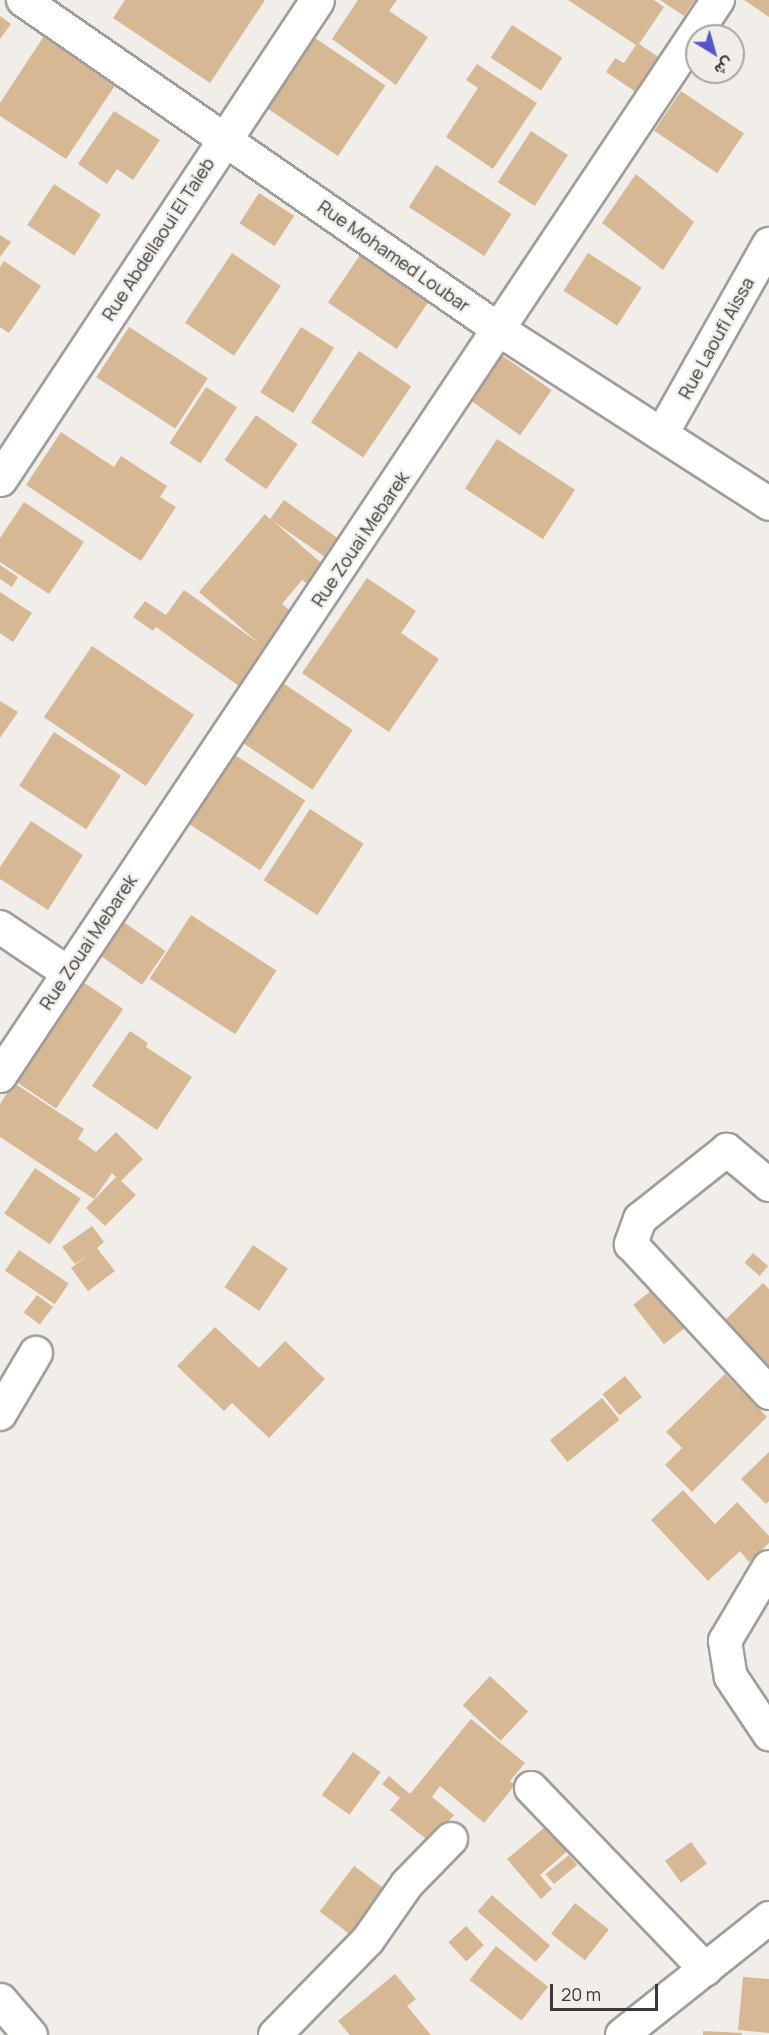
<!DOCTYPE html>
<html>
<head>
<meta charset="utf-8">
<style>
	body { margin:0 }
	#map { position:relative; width:769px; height:2035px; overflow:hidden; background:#f1ede9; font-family:Manrope,Vazirmatn,sans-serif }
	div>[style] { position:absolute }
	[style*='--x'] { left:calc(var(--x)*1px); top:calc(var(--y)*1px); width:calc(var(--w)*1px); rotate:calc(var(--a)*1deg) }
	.building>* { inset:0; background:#d7b895; transform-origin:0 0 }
	.roads { filter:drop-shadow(2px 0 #a19d99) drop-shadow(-2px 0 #a19d99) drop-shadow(0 2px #a19d99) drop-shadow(0 -2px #a19d99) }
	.minor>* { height:32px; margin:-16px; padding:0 16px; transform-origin:16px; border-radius:16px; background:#fff }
	.tertiary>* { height:33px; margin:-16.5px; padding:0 16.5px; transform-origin:16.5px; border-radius:16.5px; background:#fff }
	.secondary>* { height:33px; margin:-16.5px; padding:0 16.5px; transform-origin:16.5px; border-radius:16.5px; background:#fff }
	span { translate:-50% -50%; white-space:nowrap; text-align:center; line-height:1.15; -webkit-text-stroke:4.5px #f1ede9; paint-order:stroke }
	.street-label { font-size:18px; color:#3b3a38 }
	.north { position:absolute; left:685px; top:24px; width:60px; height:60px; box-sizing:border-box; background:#f1ede9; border:2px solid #a8a5a2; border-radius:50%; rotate:143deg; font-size:16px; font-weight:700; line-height:24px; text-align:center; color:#3b3a38 }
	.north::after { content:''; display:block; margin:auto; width:21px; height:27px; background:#5854cb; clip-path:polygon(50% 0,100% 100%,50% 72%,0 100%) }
	.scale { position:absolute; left:550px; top:1984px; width:108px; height:27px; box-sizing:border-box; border:3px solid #3b3a38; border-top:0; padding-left:8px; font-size:18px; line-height:21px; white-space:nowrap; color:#3b3a38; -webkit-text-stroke:4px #f1ede9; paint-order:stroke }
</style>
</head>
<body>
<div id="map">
	<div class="building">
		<i style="clip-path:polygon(125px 0,265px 0,210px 83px,113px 18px)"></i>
		<i style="clip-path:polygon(358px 0,397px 0,389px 11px,428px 37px,396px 85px,332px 39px)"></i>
		<i style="clip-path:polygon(568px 0,654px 0,664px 7px,639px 44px,675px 68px,652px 103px,606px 72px,615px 58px,624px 63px,636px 45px)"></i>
		<i style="clip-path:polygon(660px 0,695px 0,684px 16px)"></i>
		<i style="clip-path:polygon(744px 0,769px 0,769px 17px)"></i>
		<i style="clip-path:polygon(0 16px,11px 24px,0 39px)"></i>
		<i style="left:512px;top:25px;width:60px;height:39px;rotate:33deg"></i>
		<i style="clip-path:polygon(44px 36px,116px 84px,66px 159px,0 116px,0 103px)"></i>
		<i style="left:315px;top:38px;width:85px;height:85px;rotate:34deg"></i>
		<i style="clip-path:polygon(477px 64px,537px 103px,493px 169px,446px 137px,478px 88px,466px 80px)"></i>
		<i style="left:681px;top:91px;width:76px;height:48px;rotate:34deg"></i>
		<i style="clip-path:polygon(114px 111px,160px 140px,133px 180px,117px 169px,107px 184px,78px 164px)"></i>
		<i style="left:531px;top:131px;width:44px;height:61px;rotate:33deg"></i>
		<i style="left:436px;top:165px;width:90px;height:50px;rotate:33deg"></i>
		<i style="clip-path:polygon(636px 174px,694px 222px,663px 270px,602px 223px)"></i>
		<i style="left:54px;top:184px;width:56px;height:49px;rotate:33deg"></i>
		<i style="left:259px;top:193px;width:42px;height:36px;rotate:33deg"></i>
		<i style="clip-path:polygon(0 235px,11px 242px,0 257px)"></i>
		<i style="left:362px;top:252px;width:83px;height:61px;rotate:34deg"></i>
		<i style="left:232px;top:253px;width:59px;height:84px;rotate:34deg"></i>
		<i style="left:588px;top:253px;width:64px;height:45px;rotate:33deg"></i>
		<i style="clip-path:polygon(4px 261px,41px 286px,9px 333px,0 327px,0 267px)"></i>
		<i style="left:129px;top:327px;width:94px;height:60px;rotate:33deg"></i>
		<i style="left:301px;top:327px;width:39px;height:77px;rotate:32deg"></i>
		<i style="left:359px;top:351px;width:63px;height:86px;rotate:34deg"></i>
		<i style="left:500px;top:354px;width:63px;height:55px;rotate:35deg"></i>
		<i style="left:206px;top:387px;width:37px;height:67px;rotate:33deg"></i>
		<i style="left:256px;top:415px;width:51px;height:55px;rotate:35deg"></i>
		<i style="clip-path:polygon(61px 432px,114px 467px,121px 456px,167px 486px,160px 497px,176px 507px,141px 561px,26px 485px)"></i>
		<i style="left:497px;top:439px;width:93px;height:59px;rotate:33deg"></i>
		<i style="clip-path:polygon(284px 500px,346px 544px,332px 562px,273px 521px,327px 568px,311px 587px,302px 580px,282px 604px,298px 617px,243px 689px,156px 627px,153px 631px,133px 617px,145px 601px,166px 615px,184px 590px,259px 643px,199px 592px,265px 514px,270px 519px)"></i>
		<i style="clip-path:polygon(24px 502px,84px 542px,49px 594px,0 562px,0 538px)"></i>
		<i style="clip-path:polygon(0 565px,18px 577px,12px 587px,0 579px)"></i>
		<i style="clip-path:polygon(367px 578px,416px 611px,401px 633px,439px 659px,389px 732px,302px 673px)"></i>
		<i style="clip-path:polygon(0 592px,32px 613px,13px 642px,0 633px)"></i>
		<i style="left:92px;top:646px;width:123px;height:86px;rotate:34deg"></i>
		<i style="left:283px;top:683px;width:84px;height:72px;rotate:34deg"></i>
		<i style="clip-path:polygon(0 701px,18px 712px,0 738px)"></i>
		<i style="left:54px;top:732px;width:80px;height:64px;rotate:33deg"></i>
		<i style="left:229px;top:751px;width:91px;height:83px;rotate:33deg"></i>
		<i style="left:310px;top:809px;width:64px;height:85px;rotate:33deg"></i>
		<i style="clip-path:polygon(31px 821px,83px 855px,48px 910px,0 879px,0 867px)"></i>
		<i style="left:191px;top:915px;width:102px;height:76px;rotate:33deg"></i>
		<i style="left:118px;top:918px;width:58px;height:41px;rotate:35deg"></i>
		<i style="left:80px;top:980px;width:52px;height:120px;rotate:34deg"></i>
		<i style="clip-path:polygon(130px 1031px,148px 1043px,146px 1047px,192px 1077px,157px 1130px,92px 1086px)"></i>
		<i style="clip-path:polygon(14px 1083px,84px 1129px,78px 1139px,96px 1152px,116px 1132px,143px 1159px,121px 1181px,136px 1195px,105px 1226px,86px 1208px,116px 1177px,112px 1173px,94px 1199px,0 1137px,0 1104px)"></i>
		<i style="left:35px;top:1168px;width:55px;height:55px;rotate:34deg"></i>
		<i style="clip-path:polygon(92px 1226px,104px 1242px,97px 1248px,115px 1271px,88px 1291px,71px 1268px,95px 1250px,75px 1264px,62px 1247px)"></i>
		<i style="left:253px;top:1245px;width:42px;height:51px;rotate:34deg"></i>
		<i style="left:19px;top:1250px;width:60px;height:25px;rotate:34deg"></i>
		<i style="left:753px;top:1253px;width:20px;height:13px;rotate:41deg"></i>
		<i style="clip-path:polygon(763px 1283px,769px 1289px,769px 1369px,723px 1322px)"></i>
		<i style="left:656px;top:1287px;width:50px;height:29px;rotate:52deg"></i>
		<i style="left:37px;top:1295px;width:20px;height:22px;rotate:37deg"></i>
		<i style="clip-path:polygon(215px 1327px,259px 1368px,285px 1341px,325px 1379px,269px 1438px,232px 1403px,224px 1411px,177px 1366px)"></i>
		<i style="clip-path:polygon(725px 1374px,767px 1417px,692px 1492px,665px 1465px,692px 1438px,682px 1448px,666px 1432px)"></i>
		<i style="left:625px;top:1376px;width:27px;height:29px;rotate:51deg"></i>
		<i style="left:602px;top:1398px;width:28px;height:67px;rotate:51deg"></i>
		<i style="clip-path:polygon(769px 1452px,769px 1501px,766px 1504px,741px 1479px)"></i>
		<i style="clip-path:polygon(683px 1490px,715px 1524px,737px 1502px,769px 1536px,769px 1543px,749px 1562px,740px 1551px,708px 1581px,651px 1520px)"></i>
		<i style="left:490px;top:1676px;width:52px;height:40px;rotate:43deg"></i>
		<i style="clip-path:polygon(471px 1719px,525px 1763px,510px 1781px,515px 1785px,484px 1823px,440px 1786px,432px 1797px,454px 1815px,431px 1843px,390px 1810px,400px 1798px,382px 1784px,389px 1776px,410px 1794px)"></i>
		<i style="left:353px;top:1752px;width:34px;height:53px;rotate:36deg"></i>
		<i style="clip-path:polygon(551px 1822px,572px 1847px,540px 1875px,552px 1889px,541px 1899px,507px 1859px)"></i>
		<i style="left:691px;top:1842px;width:27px;height:32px;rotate:54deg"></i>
		<i style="left:569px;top:1855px;width:13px;height:30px;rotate:51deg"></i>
		<i style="left:354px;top:1866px;width:49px;height:57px;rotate:37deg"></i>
		<i style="left:492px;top:1895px;width:77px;height:22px;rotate:41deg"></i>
		<i style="left:575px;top:1903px;width:43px;height:39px;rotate:38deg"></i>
		<i style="left:466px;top:1926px;width:26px;height:24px;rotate:47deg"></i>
		<i style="left:496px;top:1946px;width:66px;height:43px;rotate:38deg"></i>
		<i style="clip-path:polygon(395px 1974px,416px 1999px,407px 2006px,431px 2035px,350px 2035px,338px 2021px)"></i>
		<i style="clip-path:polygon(743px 1977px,769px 1979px,769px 2033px,738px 2030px)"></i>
		<i style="clip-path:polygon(703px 2031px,742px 2033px,742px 2035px,703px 2035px)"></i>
	</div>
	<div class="roads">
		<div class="minor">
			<i style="--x:23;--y:0;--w:581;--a:34.7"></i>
			<i style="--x:501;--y:331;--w:319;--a:32.8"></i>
			<i style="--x:663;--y:432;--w:216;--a:-60.6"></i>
			<i style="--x:0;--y:927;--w:81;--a:33.9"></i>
			<i style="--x:0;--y:1076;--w:1294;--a:-56.29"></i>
			<i style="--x:769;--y:1185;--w:55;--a:-140.2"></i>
			<i style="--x:727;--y:1150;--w:111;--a:141.6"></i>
			<i style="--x:640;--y:1219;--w:27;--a:110"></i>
			<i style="--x:631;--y:1244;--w:203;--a:47.2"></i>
			<i style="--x:0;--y:1414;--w:71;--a:-59.5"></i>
			<i style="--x:769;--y:1567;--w:86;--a:120.7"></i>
			<i style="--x:725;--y:1641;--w:36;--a:81"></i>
			<i style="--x:731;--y:1677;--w:69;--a:56.3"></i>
			<i style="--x:531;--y:1788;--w:252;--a:46.1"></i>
			<i style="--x:275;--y:2035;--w:133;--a:-45.6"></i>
			<i style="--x:368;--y:1940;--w:68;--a:-55.1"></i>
			<i style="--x:407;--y:1884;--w:63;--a:-45.6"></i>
			<i style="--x:622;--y:2035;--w:188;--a:-38.5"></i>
		</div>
		<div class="tertiary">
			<i style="--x:0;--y:479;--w:574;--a:-56.5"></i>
		</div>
		<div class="secondary">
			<i style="--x:0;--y:2000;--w:46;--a:49.4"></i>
		</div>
	</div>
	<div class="street-label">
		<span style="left:158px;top:239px;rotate:-57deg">Rue Abdellaoui El Taieb</span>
		<span style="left:394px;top:256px;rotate:35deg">Rue Mohamed Loubar</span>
		<span style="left:716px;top:338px;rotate:-61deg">Rue Laoufi Aissa</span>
		<span style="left:360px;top:539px;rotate:-56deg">Rue Zouai Mebarek</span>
		<span style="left:88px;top:942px;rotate:-56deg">Rue Zouai Mebarek</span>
	</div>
	<div class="north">ش</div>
	<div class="scale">20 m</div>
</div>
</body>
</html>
